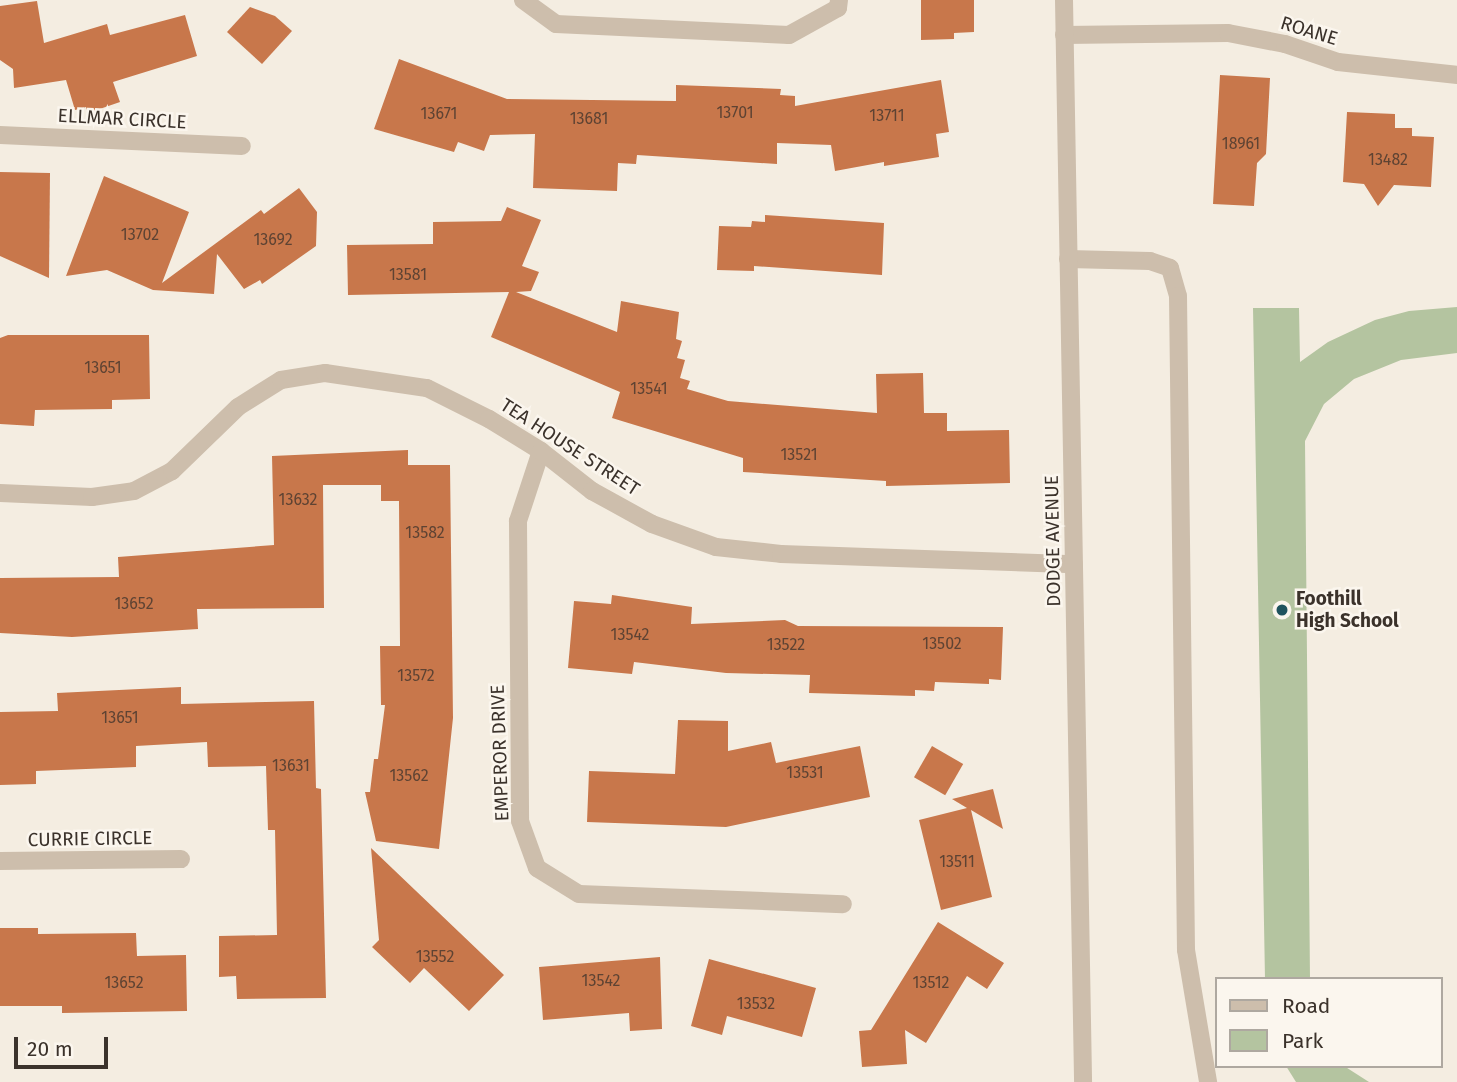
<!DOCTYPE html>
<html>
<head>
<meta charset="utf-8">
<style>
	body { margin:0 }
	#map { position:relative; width:1457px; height:1082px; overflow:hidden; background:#f4ede1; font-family:"Fira Sans",sans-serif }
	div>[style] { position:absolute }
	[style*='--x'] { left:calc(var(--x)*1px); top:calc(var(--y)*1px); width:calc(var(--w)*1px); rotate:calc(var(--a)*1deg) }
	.green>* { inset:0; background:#b4c4a0 }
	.building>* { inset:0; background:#c8774b; transform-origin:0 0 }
	.service>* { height:18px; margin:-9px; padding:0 9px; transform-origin:9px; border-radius:9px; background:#cdbeac }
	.minor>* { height:18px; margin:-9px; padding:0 9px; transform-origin:9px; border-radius:9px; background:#cdbeac }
	.tertiary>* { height:18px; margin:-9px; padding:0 9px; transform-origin:9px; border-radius:9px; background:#cdbeac }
	.dots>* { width:19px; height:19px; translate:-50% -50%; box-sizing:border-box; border:4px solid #fbf6ee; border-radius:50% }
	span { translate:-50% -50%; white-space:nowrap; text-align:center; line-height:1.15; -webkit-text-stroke:5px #fbf6ee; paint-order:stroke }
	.number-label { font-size:16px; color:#5e4333 }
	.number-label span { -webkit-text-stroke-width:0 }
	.street-label { font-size:19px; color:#3b322b }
	.poi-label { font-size:19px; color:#3b322b; font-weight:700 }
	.left { translate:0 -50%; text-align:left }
	.legend { position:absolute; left:1215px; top:977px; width:228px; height:91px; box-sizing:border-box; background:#fbf6ee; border:2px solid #aea8a0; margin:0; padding:9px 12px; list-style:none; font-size:21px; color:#3b322b }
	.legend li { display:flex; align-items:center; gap:14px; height:35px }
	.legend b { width:35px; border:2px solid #aea8a0 }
	.scale { position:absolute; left:14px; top:1037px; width:94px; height:32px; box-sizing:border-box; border:4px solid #3b322b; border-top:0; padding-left:9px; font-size:21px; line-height:24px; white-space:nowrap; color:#3b322b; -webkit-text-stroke:5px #fbf6ee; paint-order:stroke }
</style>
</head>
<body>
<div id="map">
	<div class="green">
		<i style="clip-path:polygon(1457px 307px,1457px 353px,1401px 360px,1354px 379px,1324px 404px,1305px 441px,1310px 979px,1265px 979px,1253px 308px,1299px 308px,1300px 362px,1328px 342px,1375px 320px,1409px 311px)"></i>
		<i style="clip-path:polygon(1286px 1066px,1344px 1066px,1369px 1082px,1296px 1082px)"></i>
	</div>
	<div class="building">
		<i style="clip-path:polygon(921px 0,974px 0,974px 32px,954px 33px,954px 39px,921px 40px)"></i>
		<i style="clip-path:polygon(37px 1px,44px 43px,107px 24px,110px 35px,185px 15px,197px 56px,113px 82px,120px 102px,88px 113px,86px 107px,75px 110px,66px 80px,14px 88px,13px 69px,0 60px,0 6px)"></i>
		<i style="clip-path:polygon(250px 7px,275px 16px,292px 31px,262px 64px,227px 32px)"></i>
		<i style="clip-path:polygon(399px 59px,507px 99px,676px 101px,676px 85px,781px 89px,780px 95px,795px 96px,795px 106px,941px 80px,949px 132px,936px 134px,939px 157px,884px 166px,884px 162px,835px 171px,831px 145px,777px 143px,777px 164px,637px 155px,636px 164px,618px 163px,617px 191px,533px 188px,535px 134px,490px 135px,484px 151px,458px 142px,454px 152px,374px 129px)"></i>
		<i style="clip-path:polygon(1220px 75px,1270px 78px,1266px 154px,1257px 163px,1254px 206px,1213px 204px)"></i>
		<i style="clip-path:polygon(1347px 112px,1395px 114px,1395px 128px,1412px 128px,1412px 136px,1434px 137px,1431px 187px,1394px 185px,1378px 206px,1364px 184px,1343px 182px)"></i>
		<i style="clip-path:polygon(0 172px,50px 173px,49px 278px,0 256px)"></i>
		<i style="clip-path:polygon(104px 176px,189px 212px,162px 283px,261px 210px,264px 214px,299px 188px,317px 212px,316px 246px,262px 284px,260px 280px,244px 289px,217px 254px,214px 294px,153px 290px,107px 270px,66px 276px)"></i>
		<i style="clip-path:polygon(507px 207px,541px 220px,522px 266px,539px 272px,531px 291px,516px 292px,617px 332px,621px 301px,679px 312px,676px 339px,682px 341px,677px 358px,685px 360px,680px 378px,690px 381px,687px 389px,728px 401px,877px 413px,876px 374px,923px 373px,924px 413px,947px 413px,947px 431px,1009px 430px,1010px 483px,886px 486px,886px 481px,743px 472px,743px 458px,612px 418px,620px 392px,491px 337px,509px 292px,348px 295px,347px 245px,433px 244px,433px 222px,501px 221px)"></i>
		<i style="clip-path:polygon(765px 215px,884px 223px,882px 275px,754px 266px,754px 271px,717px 270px,719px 226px,751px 227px,752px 221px,765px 222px)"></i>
		<i style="clip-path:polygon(8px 335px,149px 335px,150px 399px,112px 400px,112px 409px,35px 410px,34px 426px,0 424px,0 338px)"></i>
		<i style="clip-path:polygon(408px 450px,408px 465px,450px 465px,453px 718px,439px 849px,376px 841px,365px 792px,370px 792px,374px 759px,378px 759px,385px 705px,381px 705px,380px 646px,400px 646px,399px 501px,381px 501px,381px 485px,323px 485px,324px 608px,197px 609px,198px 629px,72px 637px,0 633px,0 578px,119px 577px,118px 557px,274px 545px,272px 456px)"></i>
		<i style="clip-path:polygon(612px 595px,692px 607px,691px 624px,785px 620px,798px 626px,1003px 627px,1001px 680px,989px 679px,989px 684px,935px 682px,934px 691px,915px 690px,915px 696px,809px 693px,810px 675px,726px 673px,634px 662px,632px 674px,568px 668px,574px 601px,611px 604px)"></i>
		<i style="clip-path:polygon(181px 687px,181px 704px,314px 701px,316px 788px,321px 789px,326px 998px,237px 999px,236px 976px,219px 977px,219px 936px,277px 935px,275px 830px,268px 830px,266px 766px,208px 767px,207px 742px,136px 746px,136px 767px,36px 771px,36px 784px,0 785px,0 712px,58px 711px,57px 693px)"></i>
		<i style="clip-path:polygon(678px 720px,728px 721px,728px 751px,771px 742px,776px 763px,860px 746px,870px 797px,726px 827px,587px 822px,589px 771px,675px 774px)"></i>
		<i style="left:932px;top:746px;width:36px;height:36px;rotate:30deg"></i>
		<i style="clip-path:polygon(993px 789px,1003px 829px,971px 810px,992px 897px,941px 910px,919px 820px,967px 808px,952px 799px)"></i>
		<i style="clip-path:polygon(371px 848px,504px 975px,469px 1011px,424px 968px,410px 983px,372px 947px,379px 940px)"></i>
		<i style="clip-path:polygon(938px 922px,1004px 963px,987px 989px,967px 976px,926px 1043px,905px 1030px,907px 1064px,862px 1067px,859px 1031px,871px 1030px)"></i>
		<i style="clip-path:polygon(0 928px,38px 928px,38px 934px,136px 933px,137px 956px,186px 955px,187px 1011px,62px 1013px,62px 1006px,0 1006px)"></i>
		<i style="clip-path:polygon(660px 957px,662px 1029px,630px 1031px,629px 1013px,543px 1020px,539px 967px)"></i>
		<i style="clip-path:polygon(709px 959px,816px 988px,802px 1037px,727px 1016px,722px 1035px,691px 1026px)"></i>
	</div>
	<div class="service">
		<i style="--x:1068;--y:259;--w:82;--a:1.4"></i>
		<i style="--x:1150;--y:261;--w:21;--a:19"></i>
		<i style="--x:1170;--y:268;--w:29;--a:74"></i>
		<i style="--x:1178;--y:296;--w:654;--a:89.3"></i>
		<i style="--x:1186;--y:950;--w:134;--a:80.5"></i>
	</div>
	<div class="minor">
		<i style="--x:523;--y:0;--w:41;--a:36"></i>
		<i style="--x:556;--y:24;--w:233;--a:2.7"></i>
		<i style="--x:789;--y:35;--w:56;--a:-28.9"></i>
		<i style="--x:838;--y:8;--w:8;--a:-83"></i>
		<i style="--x:1064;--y:35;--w:164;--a:-0.7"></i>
		<i style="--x:1228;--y:33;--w:58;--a:10.9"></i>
		<i style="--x:1285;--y:44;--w:56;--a:18.8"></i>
		<i style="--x:1338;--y:62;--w:120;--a:6.2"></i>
		<i style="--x:0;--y:135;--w:242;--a:2.6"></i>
		<i style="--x:541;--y:451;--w:74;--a:108.2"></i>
		<i style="--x:518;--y:521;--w:300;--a:89.6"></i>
		<i style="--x:520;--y:821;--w:50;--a:70.1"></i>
		<i style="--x:537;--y:868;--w:49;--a:31.8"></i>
		<i style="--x:579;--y:894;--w:264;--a:2.2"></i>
		<i style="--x:0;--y:493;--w:92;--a:2.5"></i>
		<i style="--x:92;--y:497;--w:42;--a:-8.1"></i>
		<i style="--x:134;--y:491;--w:43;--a:-27.8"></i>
		<i style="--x:172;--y:471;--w:92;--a:-44.1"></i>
		<i style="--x:238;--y:407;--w:51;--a:-32.1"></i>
		<i style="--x:281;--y:380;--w:45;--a:-9"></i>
		<i style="--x:325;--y:373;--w:103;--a:8.4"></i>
		<i style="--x:427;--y:388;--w:69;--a:26.6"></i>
		<i style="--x:489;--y:419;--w:61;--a:31.6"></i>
		<i style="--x:541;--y:451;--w:65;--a:38.1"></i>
		<i style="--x:592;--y:491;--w:68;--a:28.8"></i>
		<i style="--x:652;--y:524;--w:68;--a:19.8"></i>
		<i style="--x:716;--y:547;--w:65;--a:6.1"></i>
		<i style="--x:781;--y:554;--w:293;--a:2"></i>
		<i style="--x:0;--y:861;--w:181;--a:-0.6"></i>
	</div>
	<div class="tertiary">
		<i style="--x:1064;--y:0;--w:1082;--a:88.99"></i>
	</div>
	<div class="dots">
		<i style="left:1282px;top:610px;background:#1f535e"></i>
	</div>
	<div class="number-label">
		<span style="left:735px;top:113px">13701</span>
		<span style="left:439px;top:114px">13671</span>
		<span style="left:887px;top:116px">13711</span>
		<span style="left:589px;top:119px">13681</span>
		<span style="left:1241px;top:144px">18961</span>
		<span style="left:1388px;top:160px">13482</span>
		<span style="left:140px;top:235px">13702</span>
		<span style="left:273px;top:240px">13692</span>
		<span style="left:408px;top:275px">13581</span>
		<span style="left:103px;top:368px">13651</span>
		<span style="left:649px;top:389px">13541</span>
		<span style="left:799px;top:455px">13521</span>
		<span style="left:298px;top:500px">13632</span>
		<span style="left:425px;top:533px">13582</span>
		<span style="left:134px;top:604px">13652</span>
		<span style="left:630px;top:635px">13542</span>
		<span style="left:942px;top:644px">13502</span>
		<span style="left:786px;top:645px">13522</span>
		<span style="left:416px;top:676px">13572</span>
		<span style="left:120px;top:718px">13651</span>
		<span style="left:291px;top:766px">13631</span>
		<span style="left:805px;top:773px">13531</span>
		<span style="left:409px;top:776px">13562</span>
		<span style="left:957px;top:862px">13511</span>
		<span style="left:435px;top:957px">13552</span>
		<span style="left:601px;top:981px">13542</span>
		<span style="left:124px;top:983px">13652</span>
		<span style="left:931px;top:983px">13512</span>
		<span style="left:756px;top:1004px">13532</span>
	</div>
	<div class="street-label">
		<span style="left:1309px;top:31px;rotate:17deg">ROANE</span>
		<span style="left:122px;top:119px;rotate:3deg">ELLMAR CIRCLE</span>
		<span style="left:570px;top:447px;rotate:33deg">TEA HOUSE STREET</span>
		<span style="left:1053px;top:541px;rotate:-91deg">DODGE AVENUE</span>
		<span style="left:500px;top:753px;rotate:-92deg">EMPEROR DRIVE</span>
		<span style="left:90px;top:839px;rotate:-1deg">CURRIE CIRCLE</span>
	</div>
	<div class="poi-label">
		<span class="left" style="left:1296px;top:610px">Foothill<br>High School</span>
	</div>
	<ul class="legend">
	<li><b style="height:9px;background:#cdbeac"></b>Road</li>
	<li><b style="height:19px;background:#b4c4a0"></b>Park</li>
	</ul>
	<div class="scale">20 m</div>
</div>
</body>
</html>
